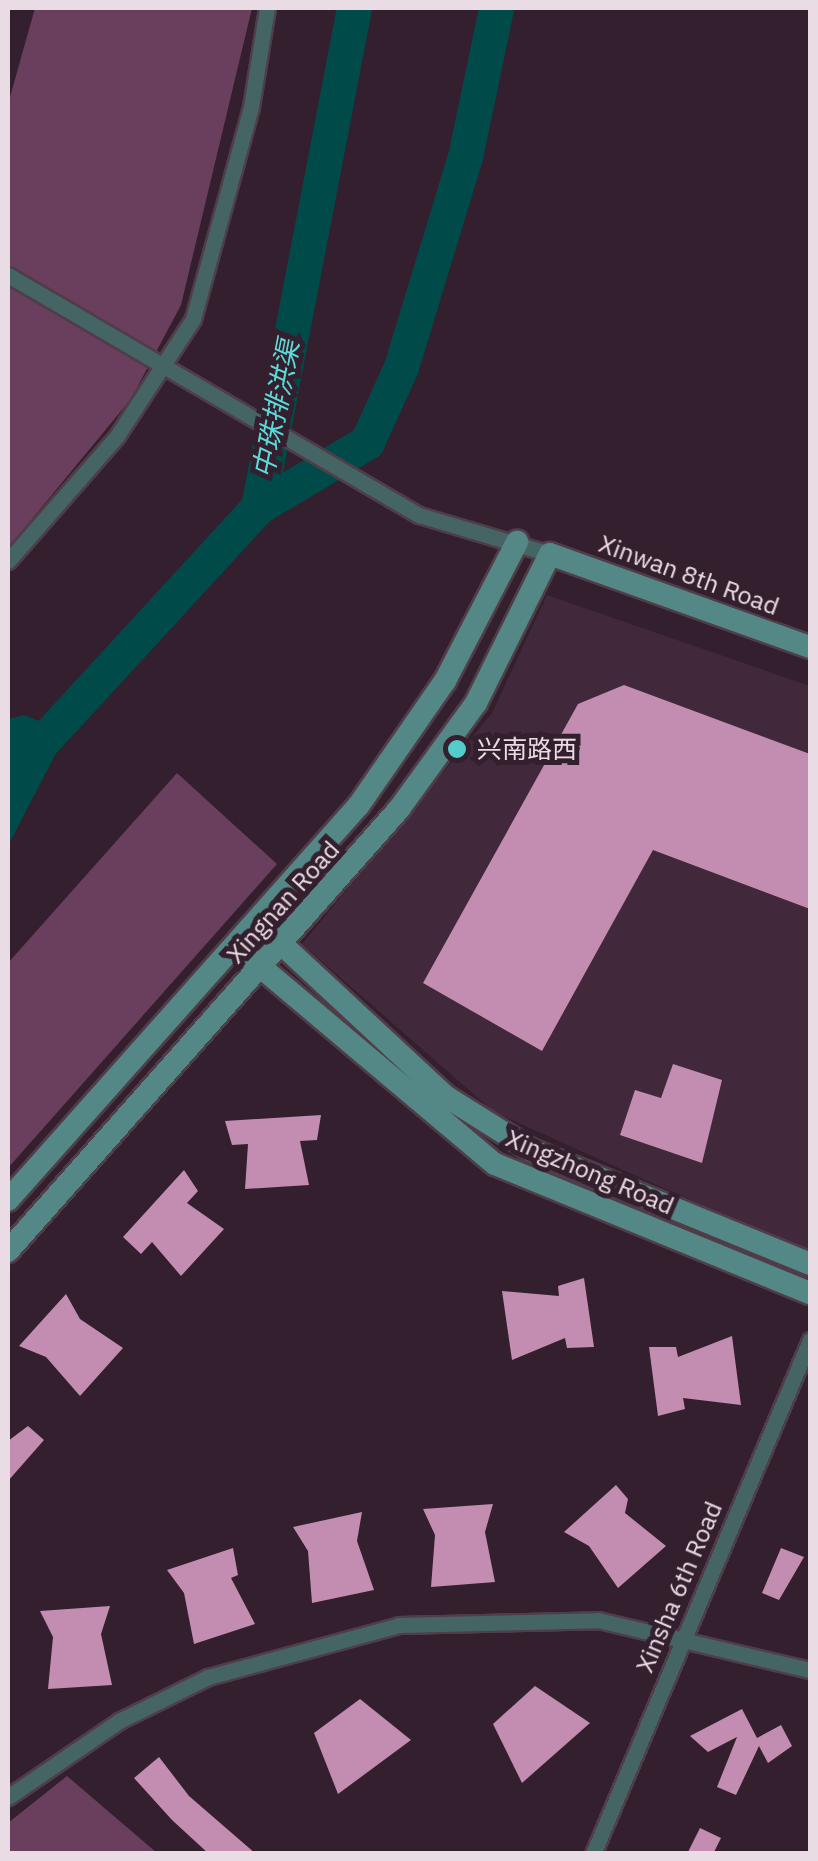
<!DOCTYPE html>
<html>
<head>
<meta charset="utf-8">
<style>
	body { margin:0 }
	#map { position:relative; width:818px; height:1861px; overflow:hidden; background:#331f2d; font-family:"IBM Plex Sans","Noto Sans SC",sans-serif }
	div>[style] { position:absolute }
	[style*='--x'] { left:calc(var(--x)*1px); top:calc(var(--y)*1px); width:calc(var(--w)*1px); rotate:calc(var(--a)*1deg) }
	.built>* { inset:0; background:#41283a }
	.green>* { inset:0; background:#6a3f5d }
	.water>* { inset:0; background:#004b4a }
	.river>* { height:35px; margin:-17.5px; padding:0 17.5px; transform-origin:17.5px; border-radius:17.5px; background:#004b4a }
	.building>* { inset:0; background:#c38db1 }
	.roads { filter:drop-shadow(2px 0 #503d4a) drop-shadow(-2px 0 #503d4a) drop-shadow(0 2px #503d4a) drop-shadow(0 -2px #503d4a) }
	.street>* { height:15px; margin:-7.5px; padding:0 7.5px; transform-origin:7.5px; border-radius:7.5px; background:#456564 }
	.secondary>* { height:22px; margin:-11px; padding:0 11px; transform-origin:11px; border-radius:11px; background:#548886 }
	.dots>* { width:28px; height:28px; translate:-50% -50%; box-sizing:border-box; border:5px solid #331f2d; border-radius:50% }
	span { translate:-50% -50%; white-space:nowrap; text-align:center; line-height:1.15; -webkit-text-stroke:10px #331f2d; paint-order:stroke }
	.street-label { font-size:25px; color:#eadce5 }
	.poi-label { font-size:25px; color:#eadce5 }
	.left { translate:0 -50%; text-align:left }
	.water-label { font-size:28px; color:#5bd9d6; font-style:italic }
	.frame { position:absolute; inset:0; border:10px solid #eadce5; pointer-events:none }
</style>
</head>
<body>
<div id="map">
	<div class="built">
		<i style="clip-path:polygon(547px 595px,810px 686px,810px 1254px,494px 1112px,302px 944px,492px 713px)"></i>
	</div>
	<div class="green">
		<i style="clip-path:polygon(35px 8px,252px 8px,181px 305px,131px 399px,8px 548px,8px 104px)"></i>
		<i style="clip-path:polygon(177px 773px,277px 864px,8px 1168px,8px 963px)"></i>
		<i style="clip-path:polygon(67px 1776px,74px 1782px,157px 1853px,8px 1853px,8px 1823px)"></i>
	</div>
	<div class="water">
		<i style="clip-path:polygon(24px 715px,54px 727px,55px 755px,8px 846px,8px 719px)"></i>
	</div>
	<div class="river">
		<i style="--x:258;--y:507;--w:127;--a:-30.8"></i>
		<i style="--x:367;--y:442;--w:82;--a:-65.6"></i>
		<i style="--x:401;--y:367;--w:220;--a:-73.1"></i>
		<i style="--x:465;--y:157;--w:152;--a:-78.2"></i>
		<i style="--x:8;--y:779;--w:369;--a:-47.4"></i>
		<i style="--x:258;--y:507;--w:508;--a:-79.11"></i>
	</div>
	<div class="building">
		<i style="clip-path:polygon(624px 685px,810px 754px,810px 909px,653px 850px,542px 1051px,423px 983px,578px 704px)"></i>
		<i style="clip-path:polygon(673px 1064px,722px 1080px,702px 1163px,620px 1135px,635px 1090px,661px 1098px)"></i>
		<i style="clip-path:polygon(321px 1115px,317px 1140px,300px 1141px,309px 1185px,245px 1189px,248px 1144px,232px 1145px,225px 1121px)"></i>
		<i style="clip-path:polygon(184px 1170px,198px 1191px,187px 1203px,224px 1229px,181px 1276px,152px 1242px,141px 1254px,123px 1237px)"></i>
		<i style="clip-path:polygon(584px 1278px,594px 1347px,567px 1348px,565px 1338px,512px 1360px,502px 1291px,559px 1296px,558px 1286px)"></i>
		<i style="clip-path:polygon(66px 1294px,80px 1319px,123px 1348px,80px 1396px,46px 1357px,19px 1346px)"></i>
		<i style="clip-path:polygon(732px 1336px,741px 1405px,683px 1398px,685px 1409px,658px 1416px,649px 1347px,676px 1347px,678px 1357px)"></i>
		<i style="clip-path:polygon(28px 1426px,44px 1440px,8px 1481px,8px 1441px)"></i>
		<i style="clip-path:polygon(616px 1485px,628px 1499px,625px 1513px,666px 1546px,618px 1588px,589px 1546px,564px 1532px)"></i>
		<i style="clip-path:polygon(493px 1504px,485px 1532px,495px 1582px,431px 1587px,435px 1535px,423px 1509px)"></i>
		<i style="clip-path:polygon(362px 1512px,357px 1541px,374px 1590px,312px 1603px,308px 1551px,293px 1527px)"></i>
		<i style="clip-path:polygon(233px 1548px,238px 1575px,231px 1578px,255px 1624px,194px 1644px,184px 1593px,167px 1570px)"></i>
		<i style="clip-path:polygon(781px 1548px,804px 1557px,779px 1600px,762px 1593px)"></i>
		<i style="clip-path:polygon(110px 1606px,101px 1634px,112px 1685px,48px 1689px,53px 1637px,40px 1611px)"></i>
		<i style="clip-path:polygon(535px 1686px,590px 1723px,522px 1783px,493px 1724px)"></i>
		<i style="clip-path:polygon(360px 1699px,411px 1740px,338px 1794px,314px 1733px)"></i>
		<i style="clip-path:polygon(742px 1709px,757px 1738px,781px 1725px,792px 1746px,768px 1763px,759px 1746px,736px 1795px,717px 1787px,737px 1737px,708px 1752px,690px 1736px)"></i>
		<i style="clip-path:polygon(159px 1757px,189px 1796px,256px 1854px,209px 1854px,172px 1820px,134px 1778px)"></i>
		<i style="clip-path:polygon(700px 1828px,721px 1838px,713px 1854px,687px 1854px)"></i>
	</div>
	<div class="roads">
		<div class="street">
			<i style="--x:8;--y:275;--w:476;--a:30.3"></i>
			<i style="--x:419;--y:515;--w:137;--a:16.6"></i>
			<i style="--x:8;--y:561;--w:166;--a:-48.9"></i>
			<i style="--x:117;--y:436;--w:140;--a:-57"></i>
			<i style="--x:193;--y:319;--w:220;--a:-74.7"></i>
			<i style="--x:251;--y:107;--w:100;--a:-80.8"></i>
			<i style="--x:8;--y:1797;--w:135;--a:-34.4"></i>
			<i style="--x:119;--y:1721;--w:99;--a:-26.3"></i>
			<i style="--x:208;--y:1677;--w:198;--a:-15.2"></i>
			<i style="--x:399;--y:1625;--w:199;--a:-1.4"></i>
			<i style="--x:598;--y:1620;--w:218;--a:13.3"></i>
			<i style="--x:593;--y:1854;--w:558;--a:-67.11"></i>
		</div>
		<div class="secondary">
			<i style="--x:274;--y:937;--w:233;--a:42.9"></i>
			<i style="--x:445;--y:1096;--w:102;--a:32.1"></i>
			<i style="--x:531;--y:1150;--w:301;--a:22.2"></i>
			<i style="--x:250;--y:958;--w:320;--a:40.1"></i>
			<i style="--x:495;--y:1164;--w:340;--a:22.3"></i>
			<i style="--x:8;--y:1200;--w:528;--a:-48.38"></i>
			<i style="--x:359;--y:805;--w:151;--a:-55.3"></i>
			<i style="--x:445;--y:681;--w:157;--a:-62.6"></i>
			<i style="--x:8;--y:1251;--w:590;--a:-48.5"></i>
			<i style="--x:399;--y:809;--w:131;--a:-54"></i>
			<i style="--x:476;--y:703;--w:166;--a:-63.6"></i>
			<i style="--x:550;--y:554;--w:276;--a:19.7"></i>
		</div>
	</div>
	<div class="dots">
		<i style="left:457px;top:749px;background:#53cdcb"></i>
	</div>
	<div class="street-label">
		<span style="left:689px;top:575px;rotate:20deg">Xinwan 8th Road</span>
		<span style="left:283px;top:902px;rotate:-48deg">Xingnan Road</span>
		<span style="left:590px;top:1172px;rotate:23deg">Xingzhong Road</span>
		<span style="left:679px;top:1587px;rotate:-67deg">Xinsha 6th Road</span>
	</div>
	<div class="poi-label">
		<span class="left" style="left:477px;top:749px">兴南路西</span>
	</div>
	<div class="water-label">
		<span style="left:276px;top:409px;rotate:-79deg">中珠排洪渠</span>
	</div>
	<div class="frame"></div>
</div>
</body>
</html>
